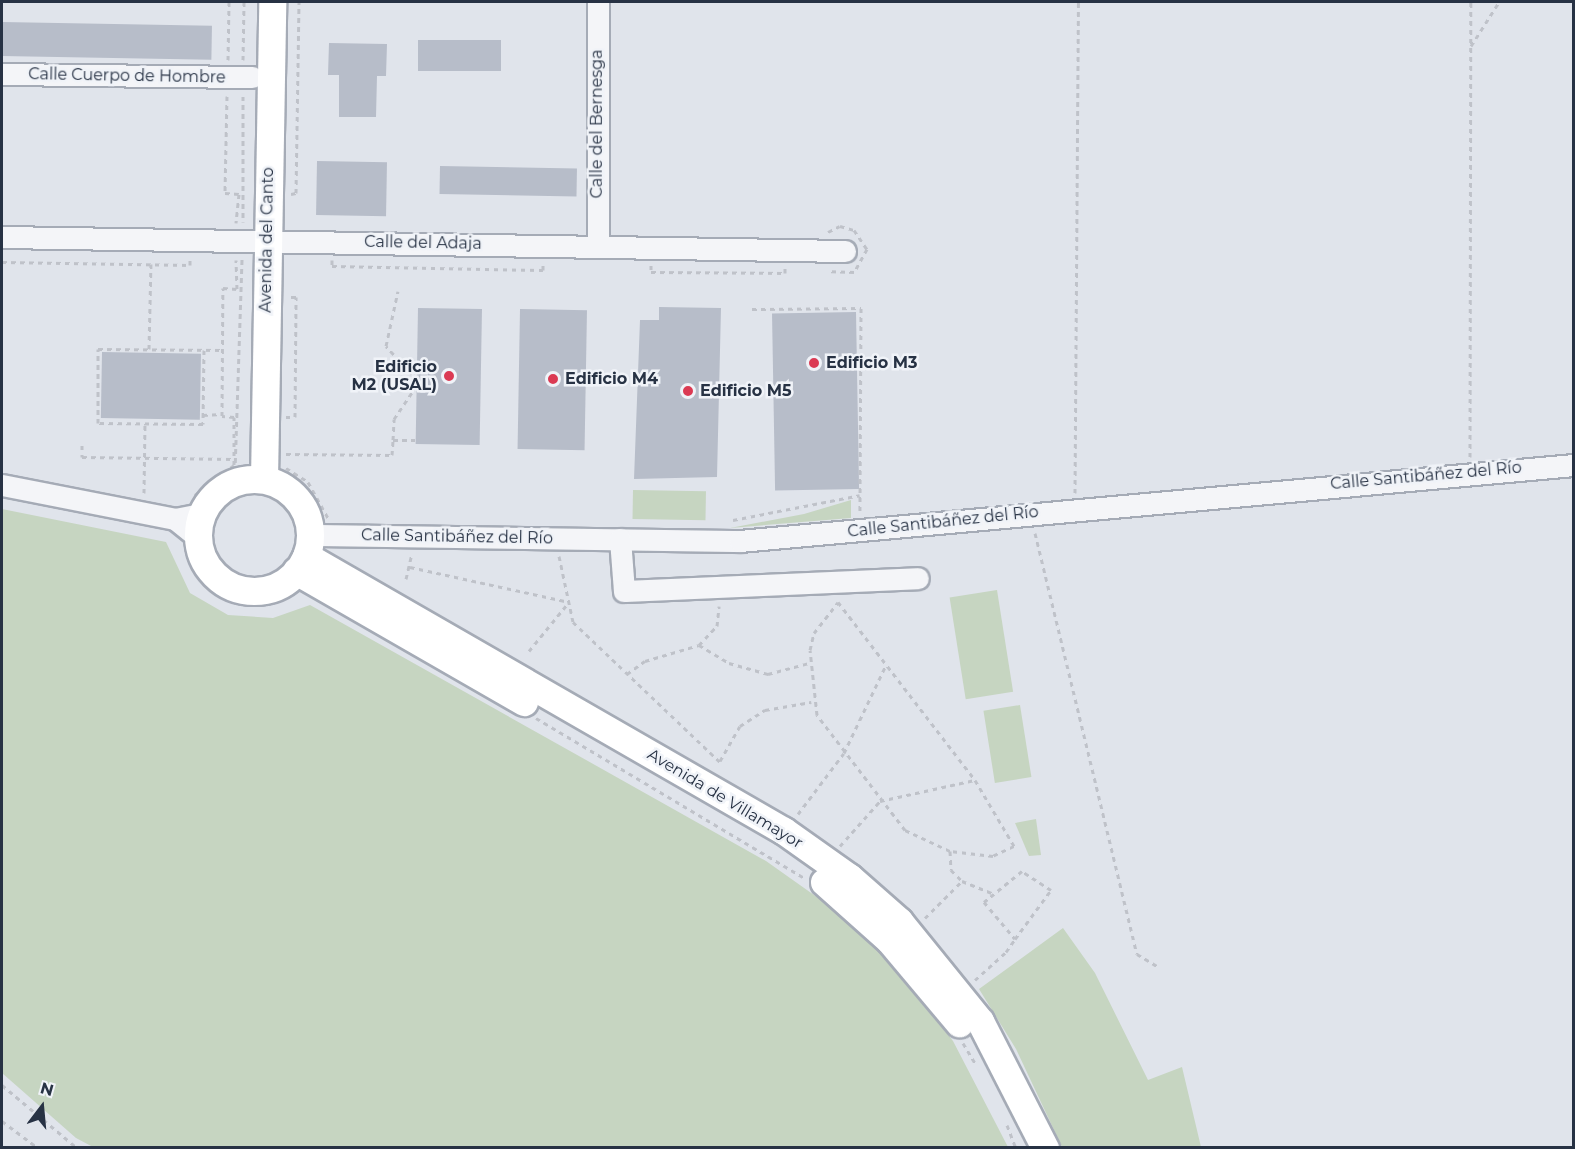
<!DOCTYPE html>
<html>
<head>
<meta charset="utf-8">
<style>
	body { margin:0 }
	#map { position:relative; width:1575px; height:1149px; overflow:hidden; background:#e0e4eb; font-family:Montserrat,sans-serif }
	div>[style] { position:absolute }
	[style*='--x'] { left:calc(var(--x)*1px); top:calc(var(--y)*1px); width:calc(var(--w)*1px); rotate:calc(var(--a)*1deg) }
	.green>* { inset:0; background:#c6d5c1; transform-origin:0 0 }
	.building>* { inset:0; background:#b7bdc9; transform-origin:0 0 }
	.path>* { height:3px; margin-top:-1.5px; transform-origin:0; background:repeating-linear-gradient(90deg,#bfc2c9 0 4.5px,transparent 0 9px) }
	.path>.ring { margin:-1.5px; padding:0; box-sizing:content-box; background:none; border:3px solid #bfc2c9; border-radius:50% }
	.roads { filter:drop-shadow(2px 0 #a5abb6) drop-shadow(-2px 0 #a5abb6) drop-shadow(0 2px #a5abb6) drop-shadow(0 -2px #a5abb6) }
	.minor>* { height:21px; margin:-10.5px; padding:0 10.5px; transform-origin:10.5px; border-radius:10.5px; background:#f4f5f8 }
	.major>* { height:27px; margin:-13.5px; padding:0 13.5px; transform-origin:13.5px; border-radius:13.5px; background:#fff }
	.major>.ring { margin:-13.5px; padding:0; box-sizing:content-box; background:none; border:27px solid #fff; border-radius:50% }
	.dots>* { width:16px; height:16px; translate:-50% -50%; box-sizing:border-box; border:3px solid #f0f3f8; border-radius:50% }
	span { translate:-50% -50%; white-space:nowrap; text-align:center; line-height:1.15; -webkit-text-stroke:5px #f0f3f8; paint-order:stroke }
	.street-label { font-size:16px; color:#273244 }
	.poi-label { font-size:16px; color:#273244; font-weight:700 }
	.left { translate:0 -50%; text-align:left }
	.right { translate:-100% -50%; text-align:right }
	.frame { position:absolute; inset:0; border:3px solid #273244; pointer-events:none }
	.north { position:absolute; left:12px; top:1077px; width:60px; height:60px; -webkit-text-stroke:4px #f0f3f8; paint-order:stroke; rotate:16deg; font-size:16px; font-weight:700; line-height:24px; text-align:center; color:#273244 }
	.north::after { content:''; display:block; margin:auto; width:21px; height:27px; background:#273244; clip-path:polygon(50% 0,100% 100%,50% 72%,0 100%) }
</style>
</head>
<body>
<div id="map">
	<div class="green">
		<i style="left:633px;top:490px;width:73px;height:29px;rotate:1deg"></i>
		<i style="clip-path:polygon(851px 500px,851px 518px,730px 528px,804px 514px)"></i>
		<i style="clip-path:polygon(2px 509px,166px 542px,190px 593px,228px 615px,273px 618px,310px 605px,766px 861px,838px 912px,898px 970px,953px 1041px,1008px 1147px,93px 1147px,76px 1138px,2px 1073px)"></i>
		<i style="left:997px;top:590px;width:103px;height:48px;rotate:81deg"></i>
		<i style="left:1020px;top:705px;width:73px;height:37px;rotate:81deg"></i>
		<i style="clip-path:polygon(1036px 819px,1041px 855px,1029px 856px,1015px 823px)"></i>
		<i style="clip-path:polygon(1063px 928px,1095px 973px,1148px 1080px,1182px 1067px,1201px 1147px,1062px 1147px,1016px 1049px,979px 989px)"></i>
	</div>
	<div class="building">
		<i style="left:2px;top:22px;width:210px;height:34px;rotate:1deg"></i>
		<i style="left:418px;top:40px;width:83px;height:31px"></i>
		<i style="clip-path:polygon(329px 43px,387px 44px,386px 76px,377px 76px,376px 117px,339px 117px,339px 75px,328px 75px)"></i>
		<i style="left:317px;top:161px;width:70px;height:54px;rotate:1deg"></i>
		<i style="left:440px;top:166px;width:137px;height:28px;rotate:1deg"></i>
		<i style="clip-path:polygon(659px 307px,721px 308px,717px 477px,634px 479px,640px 320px,659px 320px)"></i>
		<i style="left:418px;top:308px;width:64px;height:136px;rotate:1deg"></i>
		<i style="left:520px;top:309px;width:67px;height:140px;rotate:1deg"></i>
		<i style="left:856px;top:312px;width:177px;height:84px;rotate:89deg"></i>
		<i style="left:102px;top:352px;width:99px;height:66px;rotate:1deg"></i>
	</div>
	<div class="path">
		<i style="--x:1471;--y:46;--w:52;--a:-57.5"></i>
		<i style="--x:228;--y:60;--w:58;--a:-89"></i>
		<i style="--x:243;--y:60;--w:58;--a:-89"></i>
		<i style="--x:227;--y:96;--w:97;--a:91.2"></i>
		<i style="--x:225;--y:193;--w:14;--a:4"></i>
		<i style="--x:239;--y:194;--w:29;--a:96"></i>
		<i style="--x:243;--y:96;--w:126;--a:90"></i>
		<i style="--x:291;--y:194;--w:5;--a:-11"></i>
		<i style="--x:296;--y:193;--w:191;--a:-89.1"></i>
		<i style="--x:828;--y:232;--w:13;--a:-27"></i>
		<i style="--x:840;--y:226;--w:15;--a:16"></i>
		<i style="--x:854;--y:230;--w:23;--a:56"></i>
		<i style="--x:867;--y:249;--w:26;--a:119"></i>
		<i style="--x:854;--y:272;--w:23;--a:-178"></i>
		<i style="--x:332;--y:260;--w:6;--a:90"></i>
		<i style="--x:332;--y:266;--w:211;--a:1.1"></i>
		<i style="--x:543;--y:270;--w:7;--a:-90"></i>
		<i style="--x:2;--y:262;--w:188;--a:0.9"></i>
		<i style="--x:190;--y:265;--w:6;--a:-90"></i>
		<i style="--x:651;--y:265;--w:7;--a:90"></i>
		<i style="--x:651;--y:272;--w:134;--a:0.4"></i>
		<i style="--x:785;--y:273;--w:5;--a:-90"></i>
		<i style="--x:752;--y:309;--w:109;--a:-0.5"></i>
		<i style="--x:861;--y:308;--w:204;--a:90.3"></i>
		<i style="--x:149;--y:349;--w:85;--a:-88.7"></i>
		<i style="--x:204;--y:350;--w:74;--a:90.8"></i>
		<i style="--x:203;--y:424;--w:105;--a:-179.5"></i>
		<i style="--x:98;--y:423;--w:74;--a:-90"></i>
		<i style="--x:98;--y:349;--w:125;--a:0.5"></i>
		<i style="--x:203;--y:415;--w:19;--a:-3"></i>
		<i style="--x:286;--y:417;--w:9;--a:0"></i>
		<i style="--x:295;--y:417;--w:120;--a:-89.5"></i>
		<i style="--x:296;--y:297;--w:8;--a:180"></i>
		<i style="--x:393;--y:440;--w:21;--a:-87"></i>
		<i style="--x:394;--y:419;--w:34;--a:-56"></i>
		<i style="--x:413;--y:391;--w:17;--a:-93"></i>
		<i style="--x:412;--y:374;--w:38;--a:-133"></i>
		<i style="--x:386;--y:346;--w:56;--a:-77.7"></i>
		<i style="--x:82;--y:445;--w:12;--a:90"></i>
		<i style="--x:82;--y:457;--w:152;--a:0.8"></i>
		<i style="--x:286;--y:454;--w:106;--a:0.5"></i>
		<i style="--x:392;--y:455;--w:15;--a:-86"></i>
		<i style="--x:393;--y:440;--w:23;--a:0"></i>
		<i style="--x:1470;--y:457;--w:455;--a:-89.9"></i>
		<i style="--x:286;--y:468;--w:26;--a:32"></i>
		<i style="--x:308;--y:482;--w:41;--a:60.9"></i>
		<i class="ring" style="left:188px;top:468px;width:133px;height:133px"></i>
		<i style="--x:235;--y:471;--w:213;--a:-88.1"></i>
		<i style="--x:144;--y:493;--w:70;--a:-89.2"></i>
		<i style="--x:1075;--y:493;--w:491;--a:-89.6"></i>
		<i style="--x:195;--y:495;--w:49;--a:-37.6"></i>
		<i style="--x:234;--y:465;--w:48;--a:-90"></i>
		<i style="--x:234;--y:417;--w:12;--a:-175"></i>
		<i style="--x:222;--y:416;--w:128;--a:-89.6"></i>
		<i style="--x:223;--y:288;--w:14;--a:4"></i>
		<i style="--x:237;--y:289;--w:29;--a:-92"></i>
		<i style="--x:733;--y:520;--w:129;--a:-11.1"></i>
		<i style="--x:1035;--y:533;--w:433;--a:76.4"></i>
		<i style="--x:1137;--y:954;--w:23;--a:31"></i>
		<i style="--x:559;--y:556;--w:67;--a:78"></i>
		<i style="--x:573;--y:622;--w:203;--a:43.6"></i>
		<i style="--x:410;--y:567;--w:163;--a:12.4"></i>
		<i style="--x:406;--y:579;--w:26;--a:-77"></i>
		<i style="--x:838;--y:602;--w:225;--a:52.4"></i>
		<i style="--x:975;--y:780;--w:77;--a:59.4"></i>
		<i style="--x:1014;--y:846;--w:23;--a:155"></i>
		<i style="--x:993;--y:856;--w:43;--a:-173.4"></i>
		<i style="--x:950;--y:851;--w:50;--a:-155"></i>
		<i style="--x:905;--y:830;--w:145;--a:-127.4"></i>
		<i style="--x:817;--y:715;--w:65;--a:-96.1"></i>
		<i style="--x:810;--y:650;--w:17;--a:-77"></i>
		<i style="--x:814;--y:633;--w:39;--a:-52"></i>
		<i style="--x:699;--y:645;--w:35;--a:31"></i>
		<i style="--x:729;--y:663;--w:41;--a:15.8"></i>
		<i style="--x:768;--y:674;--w:42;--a:-15"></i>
		<i style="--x:529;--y:651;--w:63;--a:-50.8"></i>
		<i style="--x:627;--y:674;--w:22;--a:-36"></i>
		<i style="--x:645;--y:661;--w:56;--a:-16.5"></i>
		<i style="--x:699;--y:645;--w:26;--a:-47"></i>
		<i style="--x:717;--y:626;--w:20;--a:-84"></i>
		<i style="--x:536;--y:718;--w:311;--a:30.8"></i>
		<i style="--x:720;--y:761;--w:40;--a:-60.3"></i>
		<i style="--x:740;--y:726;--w:30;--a:-33"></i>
		<i style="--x:765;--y:710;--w:47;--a:-9.9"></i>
		<i style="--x:798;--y:814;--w:76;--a:-53"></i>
		<i style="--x:844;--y:753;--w:98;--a:-64.5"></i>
		<i style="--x:840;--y:846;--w:60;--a:-48.4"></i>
		<i style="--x:880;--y:801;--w:97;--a:-12.5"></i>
		<i style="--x:950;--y:851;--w:19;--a:87"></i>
		<i style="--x:951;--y:870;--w:16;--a:45"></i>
		<i style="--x:962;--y:881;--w:35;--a:22"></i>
		<i style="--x:925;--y:918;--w:52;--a:-45"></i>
		<i style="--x:975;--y:980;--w:42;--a:-42.1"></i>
		<i style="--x:1006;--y:952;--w:16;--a:-55"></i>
		<i style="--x:1015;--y:939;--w:61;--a:-53.7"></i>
		<i style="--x:1051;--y:890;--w:35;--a:-147"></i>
		<i style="--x:1022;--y:871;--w:49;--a:140.8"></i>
		<i style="--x:984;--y:902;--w:48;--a:50"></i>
		<i style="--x:963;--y:1043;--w:23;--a:59"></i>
		<i style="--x:2;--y:1085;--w:98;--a:40"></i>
		<i style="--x:2;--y:1121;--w:45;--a:36.9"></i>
		<i style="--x:1007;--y:1125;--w:25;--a:69"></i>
	</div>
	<div class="roads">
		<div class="minor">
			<i style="--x:2;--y:74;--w:250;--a:0.7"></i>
			<i style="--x:2;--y:237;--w:843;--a:0.95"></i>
			<i style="--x:598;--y:246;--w:244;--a:-90"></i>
			<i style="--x:2;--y:485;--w:176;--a:11.1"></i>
			<i style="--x:175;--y:519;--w:26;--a:-11"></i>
			<i style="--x:175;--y:519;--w:28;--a:39"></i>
			<i style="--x:310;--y:535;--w:430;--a:0.8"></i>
			<i style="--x:740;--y:541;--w:837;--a:-5.21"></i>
			<i style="--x:620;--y:539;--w:52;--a:85.6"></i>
			<i style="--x:624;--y:591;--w:294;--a:-2.5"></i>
		</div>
		<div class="major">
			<i style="--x:264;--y:479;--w:477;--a:-89"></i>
			<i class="ring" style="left:198px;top:479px;width:85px;height:85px"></i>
			<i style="--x:306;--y:556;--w:551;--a:29.91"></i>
			<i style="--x:784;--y:831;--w:80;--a:35.3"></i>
			<i style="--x:849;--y:877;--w:67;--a:41.3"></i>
			<i style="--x:899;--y:921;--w:129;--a:51"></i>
			<i style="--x:980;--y:1021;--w:143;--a:62.9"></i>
			<i style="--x:296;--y:571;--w:263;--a:29.9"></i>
			<i style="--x:824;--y:882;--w:87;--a:41.7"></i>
			<i style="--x:889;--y:940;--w:109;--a:49.9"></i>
		</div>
	</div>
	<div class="dots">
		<i style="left:814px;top:363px;background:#db3a53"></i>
		<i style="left:449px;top:376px;background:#db3a53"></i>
		<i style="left:553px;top:379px;background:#db3a53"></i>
		<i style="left:688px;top:391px;background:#db3a53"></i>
	</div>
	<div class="street-label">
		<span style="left:127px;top:76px;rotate:1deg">Calle Cuerpo de Hombre</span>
		<span style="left:597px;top:124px;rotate:-90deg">Calle del Bernesga</span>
		<span style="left:267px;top:240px;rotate:-89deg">Avenida del Canto</span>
		<span style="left:423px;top:243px;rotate:1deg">Calle del Adaja</span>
		<span style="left:1426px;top:476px;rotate:-5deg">Calle Santibáñez del Río</span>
		<span style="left:943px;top:522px;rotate:-6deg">Calle Santibáñez del Río</span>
		<span style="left:457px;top:537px;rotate:1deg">Calle Santibáñez del Río</span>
		<span style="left:725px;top:799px;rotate:31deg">Avenida de Villamayor</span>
	</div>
	<div class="poi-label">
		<span class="left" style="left:826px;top:363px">Edificio M3</span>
		<span class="right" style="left:437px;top:376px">Edificio<br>M2 (USAL)</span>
		<span class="left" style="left:565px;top:379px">Edificio M4</span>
		<span class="left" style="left:700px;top:391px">Edificio M5</span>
	</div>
	<div class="frame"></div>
	<div class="north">N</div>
</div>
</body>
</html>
